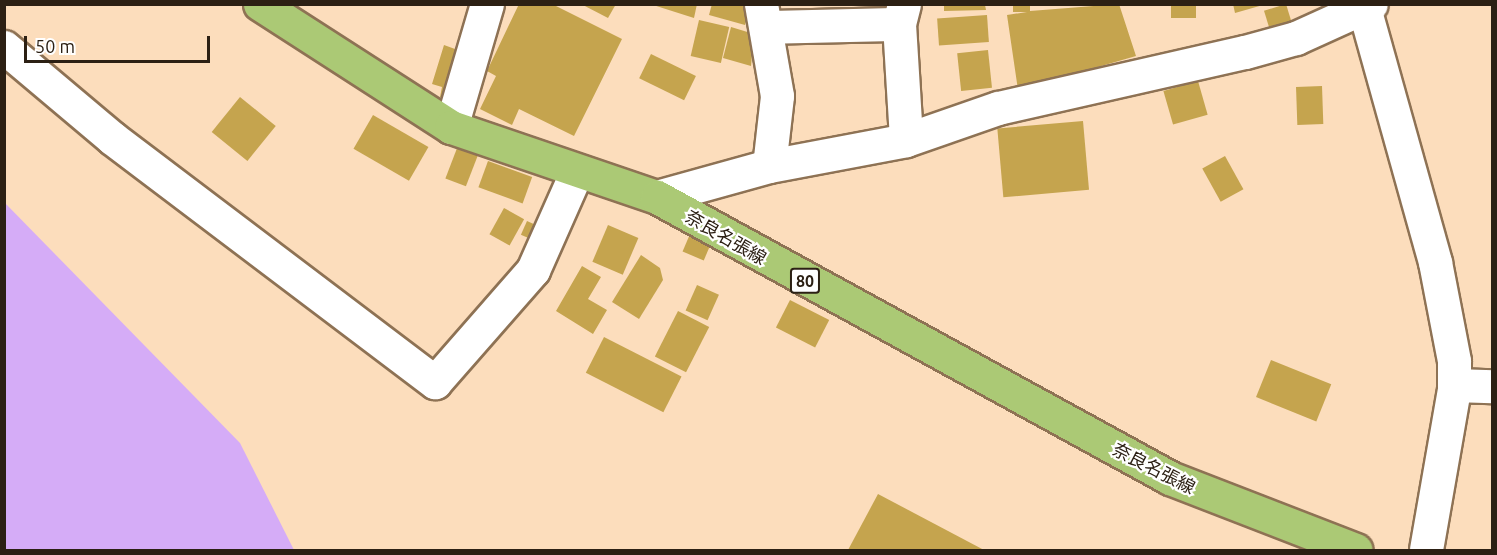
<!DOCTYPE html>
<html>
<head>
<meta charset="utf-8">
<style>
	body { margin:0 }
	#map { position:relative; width:1497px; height:555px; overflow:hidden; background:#fcddbc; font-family:Ubuntu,"Noto Sans JP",sans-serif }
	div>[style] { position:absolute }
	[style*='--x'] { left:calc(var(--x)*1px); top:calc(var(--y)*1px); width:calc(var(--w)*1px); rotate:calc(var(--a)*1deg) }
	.water>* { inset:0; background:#d5acf7 }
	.building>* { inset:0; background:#c5a44e; transform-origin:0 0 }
	.roads { filter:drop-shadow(2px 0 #8e7254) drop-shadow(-2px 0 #8e7254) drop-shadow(0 2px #8e7254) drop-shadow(0 -2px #8e7254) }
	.minor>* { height:33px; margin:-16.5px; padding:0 16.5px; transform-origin:16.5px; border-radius:16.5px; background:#fff }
	.major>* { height:33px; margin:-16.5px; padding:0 16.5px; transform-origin:16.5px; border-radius:16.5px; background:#abc975 }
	span { translate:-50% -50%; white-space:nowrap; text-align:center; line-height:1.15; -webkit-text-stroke:4.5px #fff; paint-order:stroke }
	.shield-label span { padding:2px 4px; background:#fff; border:2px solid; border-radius:4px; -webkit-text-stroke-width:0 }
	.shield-label { font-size:16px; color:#2c2014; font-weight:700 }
	.street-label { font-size:18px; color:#2c2014 }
	.frame { position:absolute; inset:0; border:6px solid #2c2014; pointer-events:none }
	.scale { position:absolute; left:24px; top:36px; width:186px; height:27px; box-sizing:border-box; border:3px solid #2c2014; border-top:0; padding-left:8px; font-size:18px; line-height:21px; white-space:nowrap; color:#2c2014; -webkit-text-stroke:4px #fff; paint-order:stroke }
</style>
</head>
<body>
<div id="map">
	<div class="water">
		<i style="clip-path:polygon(4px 202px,240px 443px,294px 550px,5px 550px)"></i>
	</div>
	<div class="building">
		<i style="clip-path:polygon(519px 4px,552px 4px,622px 39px,574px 136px,519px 109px,512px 125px,480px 109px,496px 76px,487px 71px)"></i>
		<i style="clip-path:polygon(581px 4px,616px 4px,608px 18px)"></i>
		<i style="clip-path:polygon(650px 4px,697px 4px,694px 18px)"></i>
		<i style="clip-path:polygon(712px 4px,751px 4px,745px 25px,709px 15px)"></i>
		<i style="clip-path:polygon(1013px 4px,1030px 4px,1030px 11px,1119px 4px,1136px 56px,1018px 90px,1007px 15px,1027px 12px,1013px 12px)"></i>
		<i style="left:1171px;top:4px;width:25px;height:14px"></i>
		<i style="clip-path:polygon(1233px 4px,1263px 4px,1263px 5px,1235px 13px)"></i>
		<i style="left:1286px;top:4px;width:27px;height:23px;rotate:73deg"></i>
		<i style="clip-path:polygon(944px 5px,985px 5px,986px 10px,944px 11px)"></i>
		<i style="left:987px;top:15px;width:27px;height:50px;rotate:86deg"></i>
		<i style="left:699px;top:20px;width:31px;height:37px;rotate:13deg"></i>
		<i style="clip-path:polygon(731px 27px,754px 34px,751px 66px,723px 58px)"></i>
		<i style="clip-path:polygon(444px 45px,466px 53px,450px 101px,440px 97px,442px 87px,432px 84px)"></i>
		<i style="left:988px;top:50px;width:38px;height:31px;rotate:84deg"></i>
		<i style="left:651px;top:54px;width:50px;height:27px;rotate:26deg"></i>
		<i style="left:1198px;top:81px;width:35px;height:36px;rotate:74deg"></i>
		<i style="left:1322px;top:86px;width:38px;height:26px;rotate:88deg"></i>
		<i style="left:240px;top:97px;width:46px;height:45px;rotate:39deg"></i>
		<i style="left:373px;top:115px;width:64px;height:39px;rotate:30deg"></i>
		<i style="left:1083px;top:121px;width:69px;height:86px;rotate:85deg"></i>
		<i style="left:459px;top:143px;width:22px;height:38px;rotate:21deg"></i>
		<i style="left:1225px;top:156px;width:38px;height:26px;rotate:61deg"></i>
		<i style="left:488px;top:161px;width:47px;height:28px;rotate:20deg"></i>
		<i style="left:504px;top:208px;width:23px;height:30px;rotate:29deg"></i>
		<i style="left:527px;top:221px;width:17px;height:15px;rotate:24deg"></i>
		<i style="left:608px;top:225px;width:33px;height:40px;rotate:23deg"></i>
		<i style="left:690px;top:234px;width:23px;height:19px;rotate:23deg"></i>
		<i style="clip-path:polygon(641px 255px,660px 268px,663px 280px,639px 319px,612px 302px)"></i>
		<i style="clip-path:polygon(582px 266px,601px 277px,588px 299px,607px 310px,593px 334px,556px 311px)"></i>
		<i style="left:697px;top:285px;width:24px;height:28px;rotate:24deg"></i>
		<i style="left:790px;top:300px;width:44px;height:31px;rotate:27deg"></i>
		<i style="left:678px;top:311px;width:35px;height:51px;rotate:27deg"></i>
		<i style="left:604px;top:337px;width:87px;height:40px;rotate:27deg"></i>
		<i style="left:1271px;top:360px;width:65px;height:40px;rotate:22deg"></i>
		<i style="clip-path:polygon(878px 494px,984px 550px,848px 550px)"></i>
	</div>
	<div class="roads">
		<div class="minor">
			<i style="--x:761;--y:4;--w:93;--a:80.1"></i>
			<i style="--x:777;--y:96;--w:70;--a:96.5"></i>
			<i style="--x:904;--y:4;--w:21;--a:104"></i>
			<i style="--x:899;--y:24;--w:116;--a:86.5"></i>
			<i style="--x:1363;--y:4;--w:268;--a:74.4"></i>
			<i style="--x:1435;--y:262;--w:101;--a:79.1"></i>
			<i style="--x:1454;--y:361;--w:28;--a:90"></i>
			<i style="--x:1454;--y:389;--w:163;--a:99.9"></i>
			<i style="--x:766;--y:27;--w:133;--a:-1.3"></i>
			<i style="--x:4;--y:47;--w:141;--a:40.1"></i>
			<i style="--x:112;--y:138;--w:405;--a:37.1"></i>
			<i style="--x:435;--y:382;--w:149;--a:-48.8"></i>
			<i style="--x:533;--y:270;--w:106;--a:-66.1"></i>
			<i style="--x:451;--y:127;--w:128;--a:-73.7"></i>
			<i style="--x:657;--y:197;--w:116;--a:-15.5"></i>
			<i style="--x:769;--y:166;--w:139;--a:-10.7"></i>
			<i style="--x:906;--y:140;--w:97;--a:-19.2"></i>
			<i style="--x:998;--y:108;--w:253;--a:-12.8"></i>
			<i style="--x:1245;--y:52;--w:53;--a:-15.4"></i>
			<i style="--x:1296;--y:38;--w:82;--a:-24.4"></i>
			<i style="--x:1454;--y:385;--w:38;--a:2"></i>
		</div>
		<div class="major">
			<i style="--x:260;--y:4;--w:227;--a:32.8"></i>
			<i style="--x:451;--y:127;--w:218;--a:18.8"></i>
			<i style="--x:657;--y:197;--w:585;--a:28.71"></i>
			<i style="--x:1170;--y:478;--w:199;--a:21.2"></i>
		</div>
	</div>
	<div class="shield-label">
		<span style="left:805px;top:281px">80</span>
	</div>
	<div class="street-label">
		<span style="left:726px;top:237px;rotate:30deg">奈良名張線</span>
		<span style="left:1154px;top:468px;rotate:27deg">奈良名張線</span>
	</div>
	<div class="frame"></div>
	<div class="scale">50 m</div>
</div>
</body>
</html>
